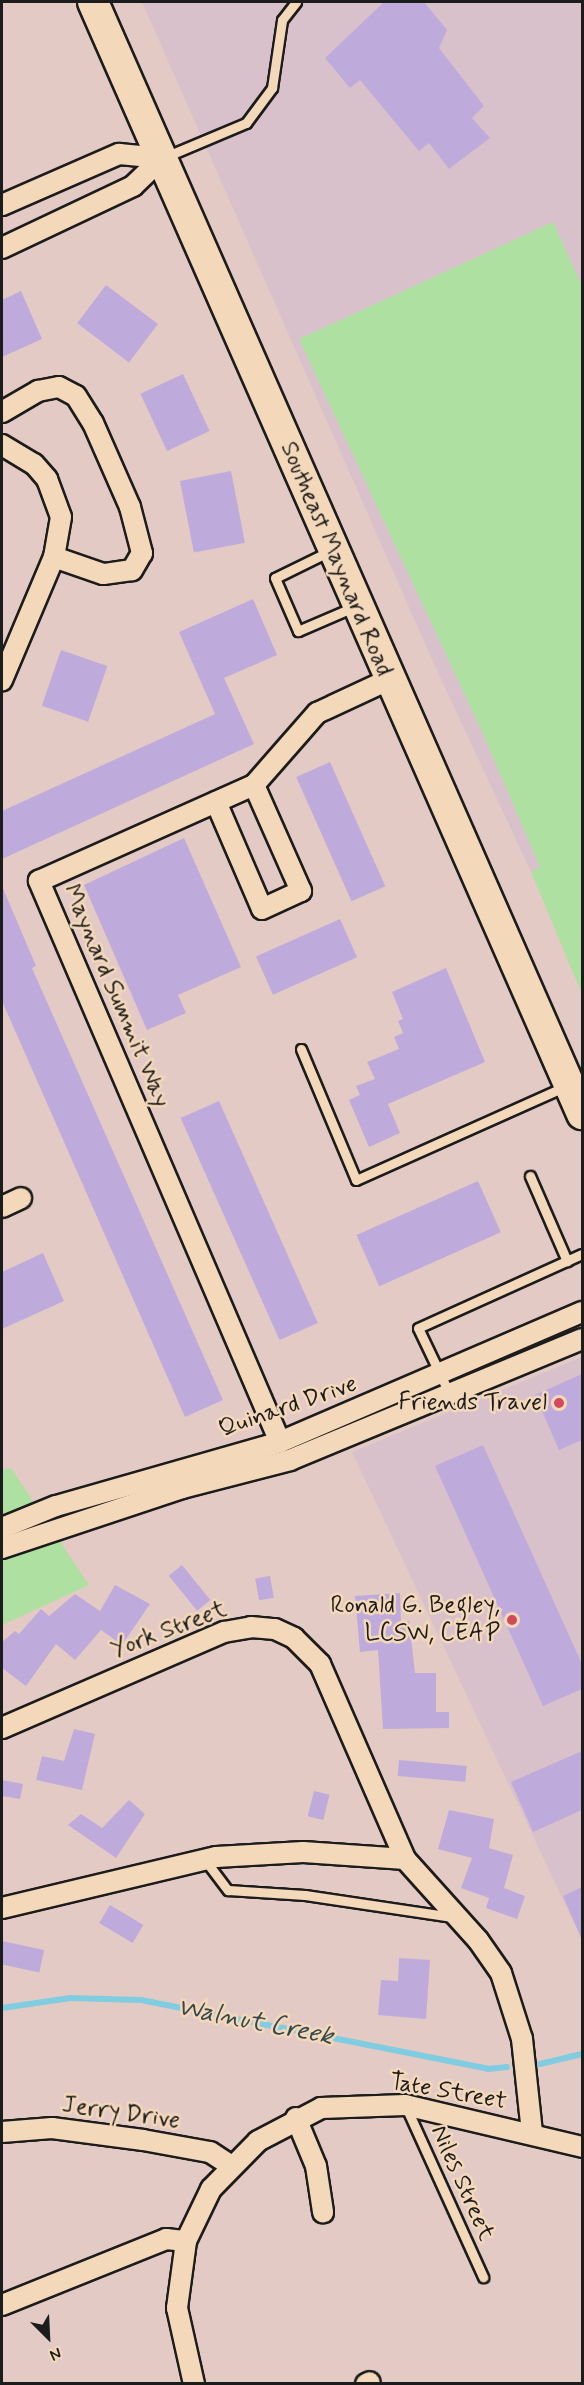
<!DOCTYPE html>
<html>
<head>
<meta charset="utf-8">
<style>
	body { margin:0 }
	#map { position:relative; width:584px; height:2385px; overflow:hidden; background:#e4cac4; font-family:Mynerve,sans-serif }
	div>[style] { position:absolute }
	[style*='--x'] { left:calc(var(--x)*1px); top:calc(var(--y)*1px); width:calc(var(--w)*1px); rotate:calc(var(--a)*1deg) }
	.built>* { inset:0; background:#d9c1cb }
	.green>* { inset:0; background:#aee0a1 }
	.stream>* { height:6px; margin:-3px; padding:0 3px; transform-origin:3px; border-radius:3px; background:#80cce0 }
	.building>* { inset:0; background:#bfabdb; transform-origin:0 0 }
	.roads { filter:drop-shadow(2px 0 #1c1c1c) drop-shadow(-2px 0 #1c1c1c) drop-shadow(0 2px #1c1c1c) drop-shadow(0 -2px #1c1c1c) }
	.lane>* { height:9px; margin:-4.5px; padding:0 4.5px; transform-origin:4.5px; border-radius:4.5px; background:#f4d8ba }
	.street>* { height:20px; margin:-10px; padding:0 10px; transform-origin:10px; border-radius:10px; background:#f4d8ba }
	.primary>* { height:30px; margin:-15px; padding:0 15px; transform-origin:15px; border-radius:15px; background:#f4d8ba }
	.dots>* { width:16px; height:16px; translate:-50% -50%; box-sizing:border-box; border:3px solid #f4d8ba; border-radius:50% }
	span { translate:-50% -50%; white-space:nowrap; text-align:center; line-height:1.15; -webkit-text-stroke:5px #f4d8ba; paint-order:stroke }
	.street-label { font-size:24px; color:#1c1c1c }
	.poi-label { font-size:24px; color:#1c1c1c }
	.right { translate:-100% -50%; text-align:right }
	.water-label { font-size:26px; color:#35484d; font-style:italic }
	.frame { position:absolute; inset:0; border:3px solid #1c1c1c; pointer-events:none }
	.north { position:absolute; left:18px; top:2307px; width:60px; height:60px; -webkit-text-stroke:4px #f4d8ba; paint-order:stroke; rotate:156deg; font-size:16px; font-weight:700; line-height:24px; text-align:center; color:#1c1c1c }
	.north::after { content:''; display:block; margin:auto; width:21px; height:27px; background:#1c1c1c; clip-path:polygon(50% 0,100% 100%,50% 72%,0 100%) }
</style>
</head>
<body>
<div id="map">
	<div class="built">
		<i style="clip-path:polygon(142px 2px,582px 2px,582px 850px,531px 872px,434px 664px)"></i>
		<i style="clip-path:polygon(582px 1357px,582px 1940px,352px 1452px)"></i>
	</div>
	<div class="green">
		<i style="clip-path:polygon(553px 222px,582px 286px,582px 994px,531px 872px,540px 867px,483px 734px,299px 339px)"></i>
		<i style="clip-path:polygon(11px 1468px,89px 1585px,2px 1625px,2px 1470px)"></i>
	</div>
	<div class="stream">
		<i style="--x:2;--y:2008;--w:69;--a:-8.4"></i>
		<i style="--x:70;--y:1998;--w:71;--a:1.6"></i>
		<i style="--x:141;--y:2000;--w:354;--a:11.2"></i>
		<i style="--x:488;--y:2069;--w:19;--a:-6"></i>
		<i style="--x:540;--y:2064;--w:43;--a:-13.4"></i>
	</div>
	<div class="building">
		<i style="clip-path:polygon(384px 2px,424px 2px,447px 30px,439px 48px,484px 106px,472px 118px,490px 138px,449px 169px,429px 143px,419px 151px,360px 80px,350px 88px,325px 58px)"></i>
		<i style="left:106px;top:285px;width:65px;height:48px;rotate:37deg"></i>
		<i style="clip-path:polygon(21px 291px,42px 339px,2px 357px,2px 300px)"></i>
		<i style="left:183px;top:374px;width:63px;height:47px;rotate:65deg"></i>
		<i style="left:231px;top:471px;width:73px;height:52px;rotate:79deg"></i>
		<i style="clip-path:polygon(253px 599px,277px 655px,224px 678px,254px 744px,2px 859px,2px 811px,215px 714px,179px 632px)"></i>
		<i style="left:61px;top:650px;width:49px;height:59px;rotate:19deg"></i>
		<i style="left:330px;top:762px;width:136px;height:37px;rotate:66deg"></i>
		<i style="clip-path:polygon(184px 838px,241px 967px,178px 995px,186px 1013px,147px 1030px,84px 885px)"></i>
		<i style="clip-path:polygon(2px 886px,36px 966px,32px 968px,223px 1400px,185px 1417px,2px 1001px)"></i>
		<i style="left:340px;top:919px;width:42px;height:92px;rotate:66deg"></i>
		<i style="clip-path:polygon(446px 968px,485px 1062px,388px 1104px,400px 1133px,369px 1147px,349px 1100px,360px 1095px,356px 1086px,375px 1079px,367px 1062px,399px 1049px,394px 1037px,403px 1033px,398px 1021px,403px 1019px,392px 992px)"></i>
		<i style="left:219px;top:1101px;width:243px;height:42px;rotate:66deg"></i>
		<i style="left:478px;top:1181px;width:56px;height:133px;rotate:66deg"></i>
		<i style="clip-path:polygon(43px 1253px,64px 1301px,2px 1329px,2px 1272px)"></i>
		<i style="clip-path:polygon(582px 1374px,582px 1440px,559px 1450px,535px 1395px)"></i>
		<i style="clip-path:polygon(483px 1445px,582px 1664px,582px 1689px,543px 1706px,435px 1466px)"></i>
		<i style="left:182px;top:1565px;width:45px;height:17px;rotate:51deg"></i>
		<i style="left:270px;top:1576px;width:22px;height:15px;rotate:80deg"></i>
		<i style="clip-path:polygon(115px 1585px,150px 1604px,122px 1645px,101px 1630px,75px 1660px,56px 1644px,26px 1686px,2px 1668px,2px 1642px,15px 1631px,19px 1634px,41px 1609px,49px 1616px,75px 1594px,100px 1611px)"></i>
		<i style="clip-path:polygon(400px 1593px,401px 1622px,409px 1621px,415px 1673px,436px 1673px,436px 1712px,449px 1712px,449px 1728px,383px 1729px,378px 1650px,360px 1652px,355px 1596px)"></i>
		<i style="clip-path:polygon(74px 1729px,95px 1734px,82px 1790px,36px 1780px,42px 1756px,64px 1761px)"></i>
		<i style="clip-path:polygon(582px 1751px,582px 1810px,533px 1832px,511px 1782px)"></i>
		<i style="left:399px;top:1760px;width:68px;height:16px;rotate:5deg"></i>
		<i style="clip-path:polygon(2px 1780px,23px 1784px,20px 1799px,2px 1796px)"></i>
		<i style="left:314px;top:1791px;width:16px;height:26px;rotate:14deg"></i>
		<i style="clip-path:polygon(129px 1800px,145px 1814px,116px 1858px,68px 1825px,81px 1814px,102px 1828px)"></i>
		<i style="clip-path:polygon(449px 1810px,494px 1819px,489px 1848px,513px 1855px,504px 1888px,525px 1896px,517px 1919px,486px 1908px,489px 1898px,461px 1888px,472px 1858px,438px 1849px)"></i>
		<i style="clip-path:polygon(582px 1887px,582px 1940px,563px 1896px)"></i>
		<i style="left:110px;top:1905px;width:39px;height:21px;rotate:31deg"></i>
		<i style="left:2px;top:1941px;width:43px;height:23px;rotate:12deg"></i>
		<i style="clip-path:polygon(399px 1958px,430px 1960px,426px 2019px,378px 2015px,381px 1980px,398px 1981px)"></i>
	</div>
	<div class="roads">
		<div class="lane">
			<i style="--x:165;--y:157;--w:88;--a:-22.8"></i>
			<i style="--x:246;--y:123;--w:44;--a:-53.4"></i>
			<i style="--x:272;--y:88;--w:69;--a:-81.6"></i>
			<i style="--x:282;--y:20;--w:23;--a:-52"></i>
			<i style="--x:330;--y:551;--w:61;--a:153.9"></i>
			<i style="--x:275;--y:578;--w:58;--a:66.5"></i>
			<i style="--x:298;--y:631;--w:61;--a:-23.2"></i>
			<i style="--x:301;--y:1049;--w:142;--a:67.2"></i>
			<i style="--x:356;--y:1180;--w:230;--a:-24.1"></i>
			<i style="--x:530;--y:1176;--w:93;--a:66.5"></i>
			<i style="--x:450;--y:1395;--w:74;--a:-115.5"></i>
			<i style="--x:418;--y:1328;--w:180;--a:-24.3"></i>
			<i style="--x:205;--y:1860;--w:38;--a:53"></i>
			<i style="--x:228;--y:1890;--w:77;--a:3.7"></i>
			<i style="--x:305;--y:1895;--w:149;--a:8.5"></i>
			<i style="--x:406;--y:2107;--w:187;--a:65.6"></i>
		</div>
		<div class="street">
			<i style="--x:2;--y:205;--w:128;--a:-23.6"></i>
			<i style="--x:119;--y:154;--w:43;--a:5.3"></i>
			<i style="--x:2;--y:248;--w:145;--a:-25.3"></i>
			<i style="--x:133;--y:186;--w:40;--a:-44"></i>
			<i style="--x:2;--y:412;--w:42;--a:-30.3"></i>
			<i style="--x:38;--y:391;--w:21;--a:-11"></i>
			<i style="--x:59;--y:387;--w:19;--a:28"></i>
			<i style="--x:76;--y:396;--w:32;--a:58"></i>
			<i style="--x:93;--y:423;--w:92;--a:66.2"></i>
			<i style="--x:130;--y:507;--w:48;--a:75.4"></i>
			<i style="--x:142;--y:553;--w:20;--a:120"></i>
			<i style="--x:132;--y:570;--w:29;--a:172"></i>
			<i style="--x:103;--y:574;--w:52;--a:-160.9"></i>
			<i style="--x:2;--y:445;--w:37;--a:31"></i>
			<i style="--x:34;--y:464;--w:20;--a:49"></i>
			<i style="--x:47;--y:479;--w:40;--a:69.8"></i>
			<i style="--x:61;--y:517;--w:41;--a:99.9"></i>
			<i style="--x:54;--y:557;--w:134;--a:112.9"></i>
			<i style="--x:216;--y:802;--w:116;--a:66.7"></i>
			<i style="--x:262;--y:909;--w:43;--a:-24.8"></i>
			<i style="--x:301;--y:891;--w:116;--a:-113.9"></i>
			<i style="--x:2;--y:1207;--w:21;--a:-25"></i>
			<i style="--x:280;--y:1442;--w:611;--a:-113.25"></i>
			<i style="--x:39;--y:881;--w:235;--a:-24.1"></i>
			<i style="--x:254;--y:785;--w:96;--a:-48.8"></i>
			<i style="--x:317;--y:713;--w:78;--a:-24.9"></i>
			<i style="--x:2;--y:1528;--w:58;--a:-22.2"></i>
			<i style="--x:56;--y:1506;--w:233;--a:-15.9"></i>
			<i style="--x:280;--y:1442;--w:329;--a:-23.3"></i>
			<i style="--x:2;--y:1548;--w:190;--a:-18.4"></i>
			<i style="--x:182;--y:1488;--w:112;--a:-14.5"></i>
			<i style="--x:290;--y:1460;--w:316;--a:-22.5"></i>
			<i style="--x:2;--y:1728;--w:242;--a:-23.4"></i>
			<i style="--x:224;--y:1632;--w:27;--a:-10"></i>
			<i style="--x:251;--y:1627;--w:24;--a:5"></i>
			<i style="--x:275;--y:1629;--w:21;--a:25"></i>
			<i style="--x:294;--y:1638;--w:37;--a:45"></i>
			<i style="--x:320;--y:1664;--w:213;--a:66.4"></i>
			<i style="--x:405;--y:1859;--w:102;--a:-176.1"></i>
			<i style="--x:303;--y:1852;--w:87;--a:176.7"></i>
			<i style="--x:216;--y:1857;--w:220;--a:166.6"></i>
			<i style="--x:405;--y:1859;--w:109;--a:48"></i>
			<i style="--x:478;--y:1940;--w:40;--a:55.1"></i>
			<i style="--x:501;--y:1973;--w:69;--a:72.3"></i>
			<i style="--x:522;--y:2039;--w:95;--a:83.9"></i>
			<i style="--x:296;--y:2118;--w:52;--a:67.4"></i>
			<i style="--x:316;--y:2166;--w:47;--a:81.3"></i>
			<i style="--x:2;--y:2132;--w:50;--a:-4.6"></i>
			<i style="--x:52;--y:2128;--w:92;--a:7.5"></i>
			<i style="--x:143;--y:2140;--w:68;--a:10.2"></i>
			<i style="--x:210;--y:2152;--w:24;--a:33"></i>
			<i style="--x:2;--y:2305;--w:177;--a:-21.9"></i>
			<i style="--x:166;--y:2239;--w:20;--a:6"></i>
			<i style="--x:194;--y:2384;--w:78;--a:-102.6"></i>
			<i style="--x:177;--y:2308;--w:68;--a:-82.3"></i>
			<i style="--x:186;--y:2241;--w:58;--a:-64.3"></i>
			<i style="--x:211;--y:2189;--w:67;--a:-45.6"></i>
			<i style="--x:258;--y:2141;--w:71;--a:-27.6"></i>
			<i style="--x:321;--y:2108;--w:84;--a:-2"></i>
			<i style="--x:405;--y:2105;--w:182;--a:13.3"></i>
			<i style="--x:366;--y:2384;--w:4;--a:-27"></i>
		</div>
		<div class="primary">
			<i style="--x:93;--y:2;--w:1215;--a:66.26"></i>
		</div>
	</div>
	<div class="dots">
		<i style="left:559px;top:1403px;background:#d1495b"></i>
		<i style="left:512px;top:1620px;background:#d1495b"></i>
	</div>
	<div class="street-label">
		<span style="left:336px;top:559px;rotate:67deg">Southeast Maynard Road</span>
		<span style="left:116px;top:996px;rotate:67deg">Maynard Summit Way</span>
		<span style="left:288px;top:1407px;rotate:-19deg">Quinard Drive</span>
		<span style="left:169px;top:1630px;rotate:-21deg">York Street</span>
		<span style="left:448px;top:2092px;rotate:10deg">Tate Street</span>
		<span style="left:121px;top:2113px;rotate:8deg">Jerry Drive</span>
		<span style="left:462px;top:2183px;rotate:66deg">Niles Street</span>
	</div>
	<div class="poi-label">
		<span class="right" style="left:547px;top:1403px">Friends Travel</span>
		<span class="right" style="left:500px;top:1620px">Ronald G. Begley,<br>LCSW, CEAP</span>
	</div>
	<div class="water-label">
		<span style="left:255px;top:2023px;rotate:11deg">Walnut Creek</span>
	</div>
	<div class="frame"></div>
	<div class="north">N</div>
</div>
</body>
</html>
